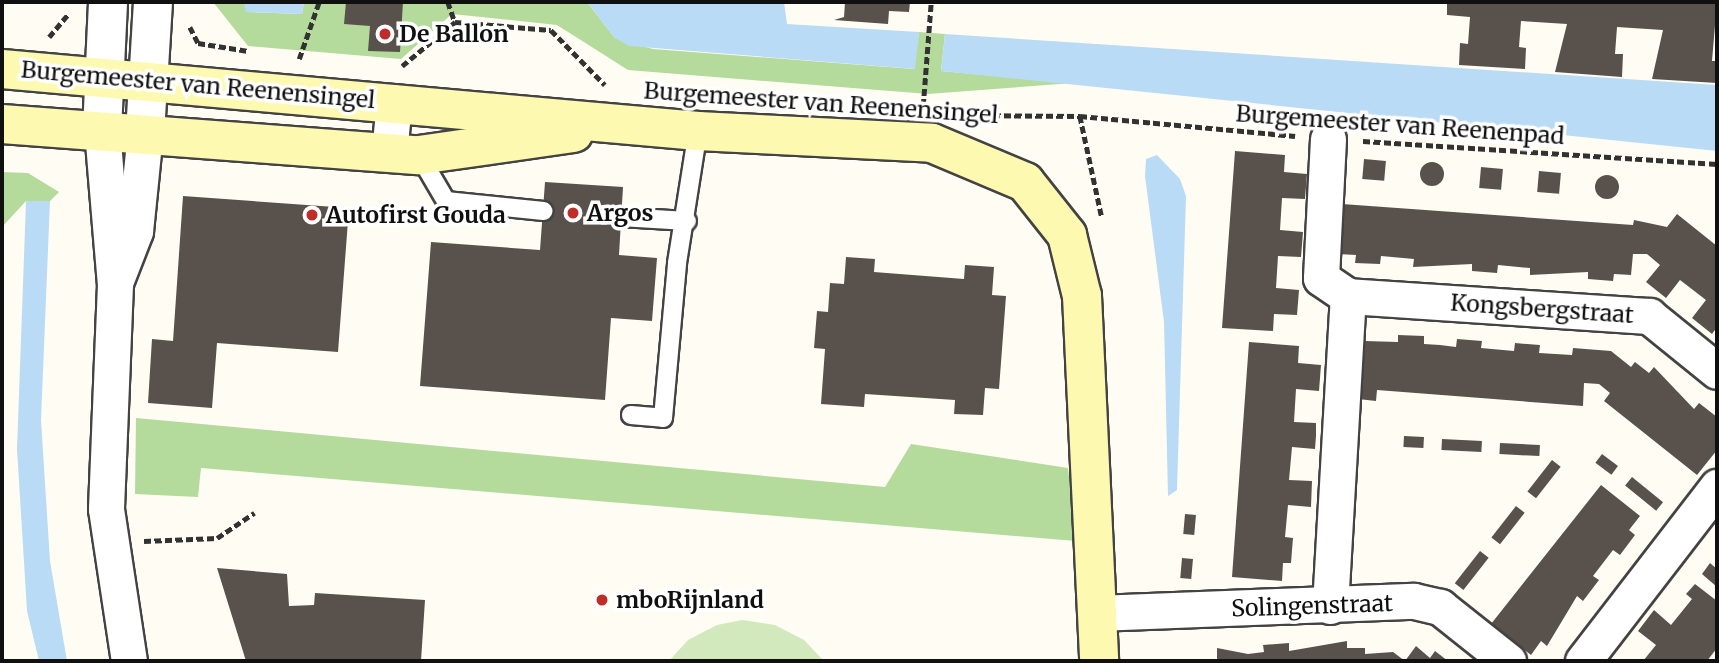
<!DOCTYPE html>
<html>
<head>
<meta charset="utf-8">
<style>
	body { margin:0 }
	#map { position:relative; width:1719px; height:663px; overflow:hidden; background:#fffdf3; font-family:Merriweather,serif }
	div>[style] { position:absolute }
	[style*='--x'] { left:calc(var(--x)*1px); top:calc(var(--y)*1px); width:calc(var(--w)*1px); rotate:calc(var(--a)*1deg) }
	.green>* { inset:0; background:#d1e9bd }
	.forest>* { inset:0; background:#b4da9c }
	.water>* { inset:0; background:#b9dbf5 }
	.building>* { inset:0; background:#59524c; transform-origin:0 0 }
	.round { border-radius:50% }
	.path>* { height:4.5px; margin-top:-2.25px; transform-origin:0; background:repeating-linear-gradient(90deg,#323232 0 7px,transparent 0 10.5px) }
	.roads { filter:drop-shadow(2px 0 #434343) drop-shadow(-2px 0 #434343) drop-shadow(0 2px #434343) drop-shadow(0 -2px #434343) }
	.service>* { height:18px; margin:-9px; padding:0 9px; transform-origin:9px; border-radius:9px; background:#fff }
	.minor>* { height:35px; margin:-17.5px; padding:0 17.5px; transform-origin:17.5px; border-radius:17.5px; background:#fff }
	.tertiary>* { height:38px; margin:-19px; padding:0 19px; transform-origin:19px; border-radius:19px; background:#fff }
	.secondary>* { height:38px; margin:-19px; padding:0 19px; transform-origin:19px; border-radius:19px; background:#fdf9b0 }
	.dots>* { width:19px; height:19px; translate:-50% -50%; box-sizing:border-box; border:4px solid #fff; border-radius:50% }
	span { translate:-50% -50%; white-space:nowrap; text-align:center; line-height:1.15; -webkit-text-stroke:7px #fff; paint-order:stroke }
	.poi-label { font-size:23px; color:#101010; font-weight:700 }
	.left { translate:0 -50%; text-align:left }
	.street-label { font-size:23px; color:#101010 }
	.frame { position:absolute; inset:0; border:4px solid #101010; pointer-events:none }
</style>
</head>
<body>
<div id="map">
	<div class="green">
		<i style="clip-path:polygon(742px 620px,775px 625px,804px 640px,824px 661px,669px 661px,688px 640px,717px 625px)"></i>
	</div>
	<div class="forest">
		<i style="clip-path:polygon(213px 2px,244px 2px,247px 12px,302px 14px,304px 2px,587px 2px,615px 38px,653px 49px,914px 69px,919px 32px,945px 34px,941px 71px,1073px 83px,928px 94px,628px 70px,557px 25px,452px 14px,401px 59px,248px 46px)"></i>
		<i style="clip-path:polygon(2px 172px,28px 173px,59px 192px,50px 201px,26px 201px,2px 227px)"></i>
		<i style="clip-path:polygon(136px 418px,885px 487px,911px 444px,1068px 468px,1076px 541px,201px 468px,198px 497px,135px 494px)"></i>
	</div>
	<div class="water">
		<i style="clip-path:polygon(244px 2px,304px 2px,302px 14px,246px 12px)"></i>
		<i style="clip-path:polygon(587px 2px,784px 2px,787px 24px,919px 32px,915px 69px,629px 46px,615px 38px)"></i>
		<i style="clip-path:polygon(945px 34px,1717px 85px,1717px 151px,941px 71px)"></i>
		<i style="clip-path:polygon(1157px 155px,1180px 179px,1186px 196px,1177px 490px,1168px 496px,1164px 322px,1145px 176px,1146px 159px)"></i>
		<i style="clip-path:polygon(26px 201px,50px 201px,41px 420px,50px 561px,67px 661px,39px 661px,27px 611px,17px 449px)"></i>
	</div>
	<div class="building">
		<i style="clip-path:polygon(346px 2px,403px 2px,400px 52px,368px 51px,370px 26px,344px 24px)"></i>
		<i style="clip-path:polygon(845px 2px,910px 2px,909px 12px,889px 11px,888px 24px,834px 20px,844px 17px)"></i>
		<i style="clip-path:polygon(1447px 2px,1717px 2px,1712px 61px,1717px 61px,1717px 83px,1652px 79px,1663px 30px,1617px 27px,1615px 54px,1623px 54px,1622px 77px,1555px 72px,1567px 24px,1521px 21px,1519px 47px,1526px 48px,1525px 69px,1459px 65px,1460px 43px,1468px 44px,1470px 17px,1447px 15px)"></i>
		<i style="clip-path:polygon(1235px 151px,1285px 155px,1284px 172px,1307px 174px,1305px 199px,1282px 198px,1280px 230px,1303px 232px,1301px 257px,1278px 256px,1276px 288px,1299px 290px,1297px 315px,1274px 314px,1273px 331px,1222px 328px)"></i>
		<i style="left:1364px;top:159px;width:22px;height:20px;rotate:5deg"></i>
		<i class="round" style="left:1420px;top:162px;width:24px;height:24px"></i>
		<i style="left:1481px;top:167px;width:22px;height:21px;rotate:5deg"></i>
		<i style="left:1539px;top:171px;width:22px;height:21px;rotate:5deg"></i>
		<i class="round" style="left:1595px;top:175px;width:24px;height:24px"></i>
		<i style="clip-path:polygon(545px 182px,623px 187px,619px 255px,657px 258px,652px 321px,611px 318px,605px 400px,420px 386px,431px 242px,540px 250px)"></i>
		<i style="clip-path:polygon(183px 196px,349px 208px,338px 352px,217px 343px,212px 408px,148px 403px,152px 339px,173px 341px)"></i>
		<i style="clip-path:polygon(1342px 204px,1633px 225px,1634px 220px,1667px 227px,1677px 214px,1717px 246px,1717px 327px,1712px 334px,1692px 318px,1706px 300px,1680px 280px,1666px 298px,1646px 282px,1660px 265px,1647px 254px,1633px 254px,1631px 275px,1614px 274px,1613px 281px,1588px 279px,1588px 272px,1530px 275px,1530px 268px,1498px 265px,1497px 273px,1472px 271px,1472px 264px,1413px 267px,1414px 259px,1381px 256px,1380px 264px,1355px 263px,1356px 255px,1338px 254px)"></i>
		<i style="clip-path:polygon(846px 257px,875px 259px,874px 272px,964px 279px,965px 265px,994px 267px,992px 295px,1006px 296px,999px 389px,985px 388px,983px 415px,954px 414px,955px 400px,865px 394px,864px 407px,821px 404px,825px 349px,814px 348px,817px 311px,828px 312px,830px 283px,844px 284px)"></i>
		<i style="clip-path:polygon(1398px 335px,1424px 336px,1424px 344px,1440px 345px,1456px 347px,1457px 339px,1482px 341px,1481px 348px,1514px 351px,1515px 343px,1540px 345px,1539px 353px,1572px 355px,1573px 348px,1611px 351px,1631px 367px,1635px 362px,1649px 373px,1654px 367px,1694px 409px,1699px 403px,1717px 417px,1717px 450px,1697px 475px,1604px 401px,1610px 393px,1599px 384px,1584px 383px,1583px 406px,1377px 390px,1376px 401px,1358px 399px,1365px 341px,1398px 342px)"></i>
		<i style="clip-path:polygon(1249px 342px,1299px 346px,1298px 363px,1321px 365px,1319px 391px,1296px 389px,1294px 422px,1316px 423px,1316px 436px,1315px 449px,1292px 447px,1289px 480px,1312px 481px,1311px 507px,1288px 505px,1285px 537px,1293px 538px,1292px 550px,1291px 563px,1283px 563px,1282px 581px,1232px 577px)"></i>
		<i style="left:1404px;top:436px;width:20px;height:11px;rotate:3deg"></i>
		<i style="left:1442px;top:439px;width:40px;height:11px;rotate:3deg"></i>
		<i style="left:1500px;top:443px;width:40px;height:11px;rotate:3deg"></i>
		<i style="left:1602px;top:454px;width:20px;height:11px;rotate:37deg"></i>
		<i style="left:1552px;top:460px;width:11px;height:40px;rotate:38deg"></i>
		<i style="left:1632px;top:477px;width:40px;height:11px;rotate:39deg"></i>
		<i style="clip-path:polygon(1601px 485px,1640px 516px,1629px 530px,1635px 535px,1620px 555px,1613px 550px,1593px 576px,1599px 580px,1583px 601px,1577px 596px,1547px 646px,1541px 641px,1531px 655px,1491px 624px)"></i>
		<i style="left:1516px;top:506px;width:11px;height:40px;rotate:38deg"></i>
		<i style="left:1185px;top:514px;width:11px;height:20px;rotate:5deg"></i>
		<i style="left:1480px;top:551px;width:11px;height:41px;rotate:38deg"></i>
		<i style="left:1182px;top:558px;width:11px;height:20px;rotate:5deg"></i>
		<i style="clip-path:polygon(1710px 563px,1717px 569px,1717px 587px,1702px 574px)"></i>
		<i style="clip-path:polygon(217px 568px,287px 574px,289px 606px,314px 605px,315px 593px,425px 600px,421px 661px,246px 661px)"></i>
		<i style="clip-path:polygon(1695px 584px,1717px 601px,1717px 648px,1707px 661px,1643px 661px,1656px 645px,1638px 631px,1654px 610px,1671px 625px,1692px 599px,1686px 594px)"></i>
		<i style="clip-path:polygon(1347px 641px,1347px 648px,1365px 648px,1365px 654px,1393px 652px,1405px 661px,1217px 661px,1217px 648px,1248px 654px,1264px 652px,1263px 645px,1289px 643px,1289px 651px)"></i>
		<i style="clip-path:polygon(1416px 646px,1430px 658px,1435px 651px,1448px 661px,1405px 661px)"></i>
	</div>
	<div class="path">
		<i style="--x:448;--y:2;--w:21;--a:71"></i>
		<i style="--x:190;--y:27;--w:18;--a:63"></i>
		<i style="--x:198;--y:43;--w:51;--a:9.1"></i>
		<i style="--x:49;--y:37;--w:30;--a:-50"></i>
		<i style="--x:299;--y:59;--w:60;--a:-70.7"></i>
		<i style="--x:402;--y:66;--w:69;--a:-39.7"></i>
		<i style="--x:455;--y:22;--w:96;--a:4.8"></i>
		<i style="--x:551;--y:30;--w:77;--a:45.5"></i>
		<i style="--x:923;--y:106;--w:104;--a:-85.6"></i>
		<i style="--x:962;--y:115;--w:118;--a:0.5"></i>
		<i style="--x:1080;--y:116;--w:104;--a:77.8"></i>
		<i style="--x:1080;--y:116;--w:216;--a:5.3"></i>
		<i style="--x:1363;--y:141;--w:355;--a:3.7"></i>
		<i style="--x:144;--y:541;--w:73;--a:-2.4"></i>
		<i style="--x:217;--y:538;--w:45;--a:-34"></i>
	</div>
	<div class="roads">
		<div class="service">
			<i style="--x:419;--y:155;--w:53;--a:59.6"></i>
			<i style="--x:446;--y:201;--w:98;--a:5.9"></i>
			<i style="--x:621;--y:217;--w:66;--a:3.5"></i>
			<i style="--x:631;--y:415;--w:32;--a:5"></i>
			<i style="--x:663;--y:418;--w:156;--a:-84.8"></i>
			<i style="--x:677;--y:263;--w:134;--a:-81"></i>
		</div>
		<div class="minor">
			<i style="--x:102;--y:130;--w:155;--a:85.2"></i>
			<i style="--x:115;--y:284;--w:225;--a:92.3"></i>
			<i style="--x:106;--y:509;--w:154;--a:81.4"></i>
			<i style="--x:1328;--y:139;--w:139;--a:92.9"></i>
			<i style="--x:1321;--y:278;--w:32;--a:34"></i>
			<i style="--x:389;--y:153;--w:51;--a:-84.4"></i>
			<i style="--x:116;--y:280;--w:53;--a:-68.8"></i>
			<i style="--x:135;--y:231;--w:99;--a:-84.2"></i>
			<i style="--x:1330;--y:606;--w:311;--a:-86.7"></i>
			<i style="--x:1348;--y:296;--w:302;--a:3.8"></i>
			<i style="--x:1649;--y:316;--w:87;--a:39"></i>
			<i style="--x:1096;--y:613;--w:318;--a:-2.2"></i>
			<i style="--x:1414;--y:601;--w:27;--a:13"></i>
			<i style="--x:1440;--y:607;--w:87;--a:38.5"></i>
			<i style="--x:1583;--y:661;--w:220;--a:-52.4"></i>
		</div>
		<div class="tertiary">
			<i style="--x:102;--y:130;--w:128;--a:-87.3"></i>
			<i style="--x:145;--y:133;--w:131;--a:-86.5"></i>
		</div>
		<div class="secondary">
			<i style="--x:2;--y:69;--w:699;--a:5.09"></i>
			<i style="--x:698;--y:131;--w:234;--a:2.9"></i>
			<i style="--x:932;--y:143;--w:101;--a:22.8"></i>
			<i style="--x:1025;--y:182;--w:68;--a:51.6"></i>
			<i style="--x:1067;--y:235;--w:63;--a:76.2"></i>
			<i style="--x:1082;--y:296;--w:365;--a:87.3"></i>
			<i style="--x:2;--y:124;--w:418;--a:4.3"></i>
			<i style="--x:419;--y:155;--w:156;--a:-8.1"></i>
		</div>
	</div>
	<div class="dots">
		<i style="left:385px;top:34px;background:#be2d2a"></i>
		<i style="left:573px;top:213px;background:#be2d2a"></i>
		<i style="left:312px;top:215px;background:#be2d2a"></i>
		<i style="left:602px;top:600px;background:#be2d2a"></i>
	</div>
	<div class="poi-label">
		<span class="left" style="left:399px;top:34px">De Ballon</span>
		<span class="left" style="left:587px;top:213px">Argos</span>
		<span class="left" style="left:326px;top:215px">Autofirst Gouda</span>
		<span class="left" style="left:616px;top:600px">mboRijnland</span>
	</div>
	<div class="street-label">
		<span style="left:198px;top:85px;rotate:5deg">Burgemeester van Reenensingel</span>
		<span style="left:821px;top:103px;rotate:4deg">Burgemeester van Reenensingel</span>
		<span style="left:1400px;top:125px;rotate:4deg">Burgemeester van Reenenpad</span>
		<span style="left:1542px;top:309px;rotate:4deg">Kongsbergstraat</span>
		<span style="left:1312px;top:606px;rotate:-2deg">Solingenstraat</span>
	</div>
	<div class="frame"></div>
</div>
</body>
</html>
